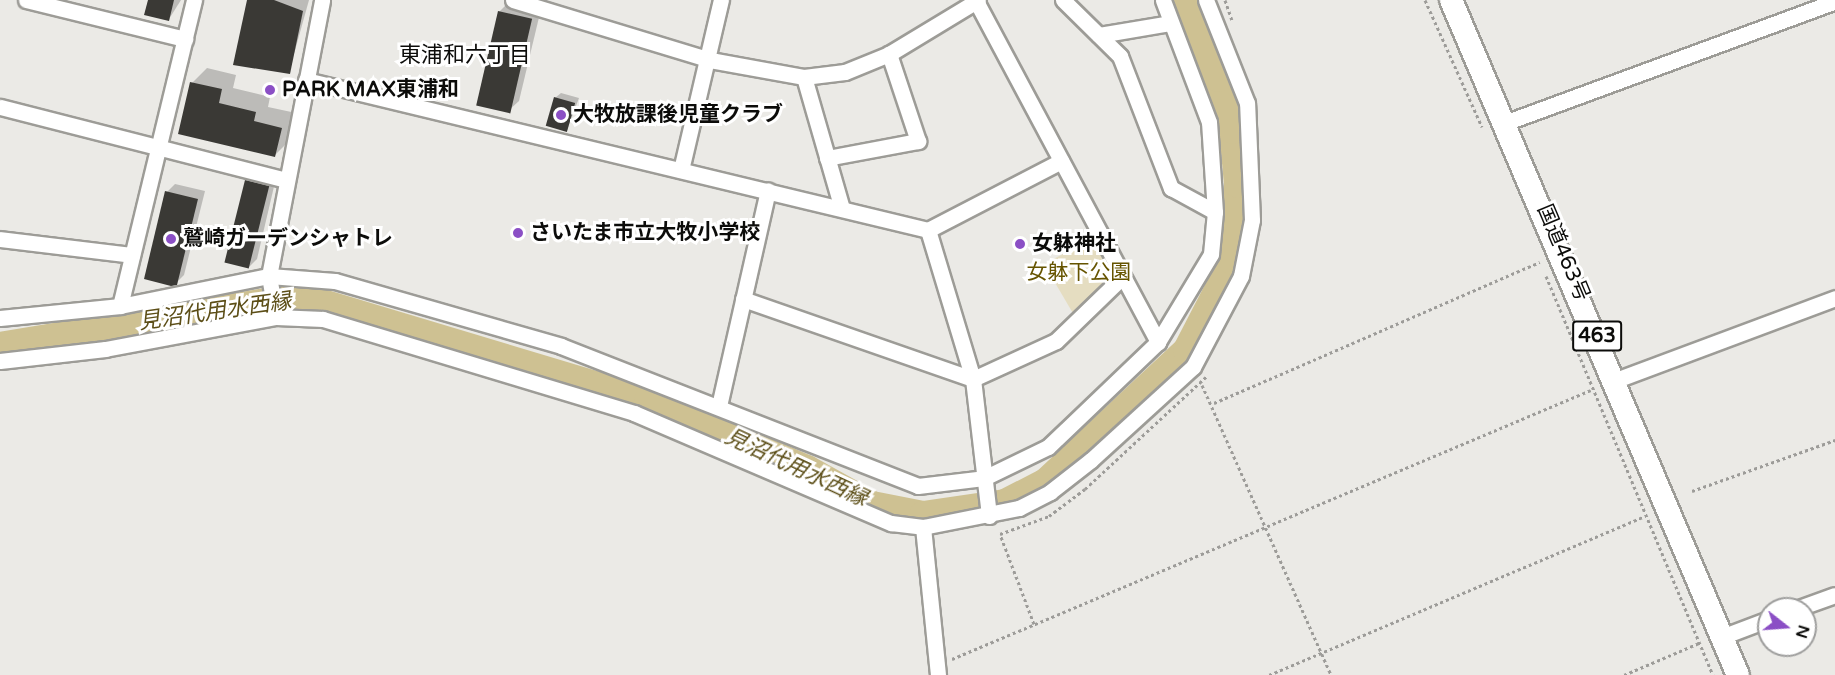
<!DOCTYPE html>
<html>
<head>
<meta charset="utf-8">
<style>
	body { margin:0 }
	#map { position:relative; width:1835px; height:675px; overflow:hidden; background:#ebeae6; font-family:"Varela Round","Noto Sans JP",sans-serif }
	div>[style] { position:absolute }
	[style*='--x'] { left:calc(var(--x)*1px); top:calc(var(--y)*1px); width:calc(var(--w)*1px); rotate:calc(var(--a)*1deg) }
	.green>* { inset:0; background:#e5ddc1 }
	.shadow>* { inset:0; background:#0003 }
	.river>* { height:28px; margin:-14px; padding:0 14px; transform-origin:14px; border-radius:14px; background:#cec192 }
	.building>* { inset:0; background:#3a3935; transform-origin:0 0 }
	.path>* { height:3px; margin-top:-1.5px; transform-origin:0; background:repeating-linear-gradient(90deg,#9d9c99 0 3px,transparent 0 6px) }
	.roads { filter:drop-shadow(2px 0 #9d9c97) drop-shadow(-2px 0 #9d9c97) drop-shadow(0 2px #9d9c97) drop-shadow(0 -2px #9d9c97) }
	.minor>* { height:15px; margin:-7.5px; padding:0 7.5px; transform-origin:7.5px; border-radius:7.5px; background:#fff }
	.highway>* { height:22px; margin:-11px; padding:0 11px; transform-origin:11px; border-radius:11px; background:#fff }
	.dots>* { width:16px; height:16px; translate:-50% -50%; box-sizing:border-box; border:3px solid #fff; border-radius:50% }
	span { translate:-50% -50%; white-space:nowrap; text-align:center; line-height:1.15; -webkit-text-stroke:6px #fff; paint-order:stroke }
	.shield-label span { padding:2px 4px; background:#fff; border:2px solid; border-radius:4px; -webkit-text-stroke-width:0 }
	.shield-label { font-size:20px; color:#0c0c0a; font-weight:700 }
	.poi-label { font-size:21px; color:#0c0c0a; font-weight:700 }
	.left { translate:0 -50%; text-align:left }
	.street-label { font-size:21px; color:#0c0c0a }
	.park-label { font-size:21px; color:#665400 }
	.neighbourhood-label { font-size:22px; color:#0c0c0a }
	.water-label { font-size:22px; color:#5c4e17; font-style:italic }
	.north { position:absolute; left:1757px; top:597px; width:60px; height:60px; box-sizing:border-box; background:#fff; border:2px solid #9e9e9d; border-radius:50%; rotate:107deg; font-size:16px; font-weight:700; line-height:24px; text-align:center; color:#0c0c0a }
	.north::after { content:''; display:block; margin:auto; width:21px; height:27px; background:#8b4fc5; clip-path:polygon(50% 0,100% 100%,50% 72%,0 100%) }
</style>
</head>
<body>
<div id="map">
	<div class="green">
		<i style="clip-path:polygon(1093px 238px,1113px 273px,1074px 315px,1044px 264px)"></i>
	</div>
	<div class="shadow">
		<i style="clip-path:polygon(150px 0,181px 0,169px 19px)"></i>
		<i style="clip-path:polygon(250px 0,309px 0,289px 72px)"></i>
		<i style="clip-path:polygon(510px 1px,541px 9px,519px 101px,508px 111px,499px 12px)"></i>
		<i style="clip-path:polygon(207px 68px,236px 75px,233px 88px,270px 97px,268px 107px,296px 113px,290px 140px,275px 155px,192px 83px)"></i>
		<i style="clip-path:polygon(561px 93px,579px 98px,567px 130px,555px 98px)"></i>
		<i style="clip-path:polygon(254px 172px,276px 178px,257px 259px,249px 267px,246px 180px)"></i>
		<i style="clip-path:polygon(175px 184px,205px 191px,184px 275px,176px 283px,167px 192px)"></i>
	</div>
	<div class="river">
		<i style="--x:0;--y:346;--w:294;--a:-9.4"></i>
		<i style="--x:290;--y:298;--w:22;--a:5"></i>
		<i style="--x:312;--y:300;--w:351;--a:16.7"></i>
		<i style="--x:648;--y:401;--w:173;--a:23.2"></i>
		<i style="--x:807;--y:469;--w:74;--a:29"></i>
		<i style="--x:872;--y:505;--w:52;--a:11.1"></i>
		<i style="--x:923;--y:515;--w:83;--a:-8.3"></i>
		<i style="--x:1005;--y:503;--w:46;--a:-27.1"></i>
		<i style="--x:1046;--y:482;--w:193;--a:-43.1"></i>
		<i style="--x:1187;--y:350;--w:100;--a:-62.7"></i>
		<i style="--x:1233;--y:261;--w:77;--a:-86.3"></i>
		<i style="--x:1238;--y:184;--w:54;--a:-95.3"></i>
		<i style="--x:1233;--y:130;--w:54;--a:-106.1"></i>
		<i style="--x:1218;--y:78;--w:85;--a:-114.2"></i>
	</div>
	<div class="building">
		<i style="clip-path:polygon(148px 0,174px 0,169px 21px,144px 15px)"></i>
		<i style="clip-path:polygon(247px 0,274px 0,303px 11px,290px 74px,233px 65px)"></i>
		<i style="left:498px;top:11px;width:35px;height:97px;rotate:13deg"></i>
		<i style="clip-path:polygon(190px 82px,222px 89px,219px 103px,256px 112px,254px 121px,282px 128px,275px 157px,178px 134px)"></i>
		<i style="left:554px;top:97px;width:22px;height:30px;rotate:16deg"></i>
		<i style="left:245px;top:180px;width:25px;height:85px;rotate:14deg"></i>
		<i style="clip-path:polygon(165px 191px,198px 199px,177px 285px,171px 286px,144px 279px)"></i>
	</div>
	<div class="path">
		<i style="--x:1225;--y:0;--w:21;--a:71"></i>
		<i style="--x:1425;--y:0;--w:139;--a:65.8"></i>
		<i style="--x:1546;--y:276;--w:433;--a:67.3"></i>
		<i style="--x:1202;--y:385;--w:317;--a:66"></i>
		<i style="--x:1214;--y:403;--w:355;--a:-23.4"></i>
		<i style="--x:1692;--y:491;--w:152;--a:-19.6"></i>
		<i style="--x:1034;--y:624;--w:96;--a:-110.7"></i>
		<i style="--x:1000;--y:534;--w:52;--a:-20.2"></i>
		<i style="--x:1049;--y:516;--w:45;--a:-36.9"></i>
		<i style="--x:1085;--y:489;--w:166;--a:-42.8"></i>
		<i style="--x:952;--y:659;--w:693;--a:-22.83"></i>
		<i style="--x:1269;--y:675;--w:408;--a:-22.9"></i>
		<i style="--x:1624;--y:675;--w:82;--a:-23.1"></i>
	</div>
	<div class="roads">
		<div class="minor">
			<i style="--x:26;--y:0;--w:164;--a:13.8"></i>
			<i style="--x:513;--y:0;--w:206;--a:16.9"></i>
			<i style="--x:710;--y:60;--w:96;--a:10.3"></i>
			<i style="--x:804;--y:77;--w:41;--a:-7"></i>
			<i style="--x:845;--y:72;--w:48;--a:-22.2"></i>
			<i style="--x:889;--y:54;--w:104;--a:-31.2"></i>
			<i style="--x:1063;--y:0;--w:80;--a:44.5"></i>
			<i style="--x:1120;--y:56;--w:142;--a:68.9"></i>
			<i style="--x:1171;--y:188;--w:50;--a:28.6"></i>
			<i style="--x:976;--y:1;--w:387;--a:61.9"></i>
			<i style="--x:1099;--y:35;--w:73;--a:-9.5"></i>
			<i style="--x:804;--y:77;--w:137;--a:73.9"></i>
			<i style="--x:306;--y:80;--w:640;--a:13.56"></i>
			<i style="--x:928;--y:230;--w:150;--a:-27.4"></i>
			<i style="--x:0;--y:107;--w:295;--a:14.3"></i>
			<i style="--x:1507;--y:122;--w:350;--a:-20.2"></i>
			<i style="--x:827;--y:158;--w:93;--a:-10.6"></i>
			<i style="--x:918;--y:141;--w:92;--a:-108.4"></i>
			<i style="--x:681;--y:170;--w:175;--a:-76.8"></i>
			<i style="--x:928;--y:230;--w:156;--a:73.2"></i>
			<i style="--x:973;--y:379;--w:138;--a:83.3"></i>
			<i style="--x:0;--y:239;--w:133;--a:6.9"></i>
			<i style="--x:743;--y:299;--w:244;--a:19.2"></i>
			<i style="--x:973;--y:379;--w:91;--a:-24.6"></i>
			<i style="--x:1056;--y:341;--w:93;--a:-44.1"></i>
			<i style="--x:120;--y:306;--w:315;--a:-76.4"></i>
			<i style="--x:276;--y:317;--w:42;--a:-99.7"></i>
			<i style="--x:269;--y:276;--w:281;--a:-79.1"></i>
			<i style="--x:0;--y:318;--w:121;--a:-5.7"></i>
			<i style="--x:120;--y:306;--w:152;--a:-11.4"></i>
			<i style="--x:269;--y:276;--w:66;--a:4.3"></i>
			<i style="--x:335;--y:281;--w:235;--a:16"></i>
			<i style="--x:561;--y:346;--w:383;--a:21.4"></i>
			<i style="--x:918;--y:486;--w:66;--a:-6.9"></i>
			<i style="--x:984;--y:478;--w:71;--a:-25.8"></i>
			<i style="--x:1048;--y:447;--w:152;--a:-43.7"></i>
			<i style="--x:1158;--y:342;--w:103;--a:-58.9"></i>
			<i style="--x:1211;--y:254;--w:42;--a:-84.6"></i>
			<i style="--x:1215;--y:212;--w:90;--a:-93.8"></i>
			<i style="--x:1209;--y:122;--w:130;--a:-110.7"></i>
			<i style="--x:0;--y:361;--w:106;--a:-6.5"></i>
			<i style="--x:105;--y:349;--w:174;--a:-10.6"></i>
			<i style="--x:276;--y:317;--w:47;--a:2.4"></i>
			<i style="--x:323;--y:319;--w:325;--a:16.8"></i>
			<i style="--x:634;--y:413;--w:280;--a:23.2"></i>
			<i style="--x:891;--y:523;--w:32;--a:7"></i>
			<i style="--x:923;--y:527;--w:98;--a:-11.2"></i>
			<i style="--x:1019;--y:508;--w:35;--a:-27"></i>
			<i style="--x:1050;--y:492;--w:52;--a:-38"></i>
			<i style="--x:1091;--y:460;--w:138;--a:-42.4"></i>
			<i style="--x:1193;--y:367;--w:103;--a:-62.2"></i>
			<i style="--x:1241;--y:276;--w:57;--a:-78.9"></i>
			<i style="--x:1252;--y:220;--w:117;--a:-92.4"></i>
			<i style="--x:1247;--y:103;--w:111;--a:-111.7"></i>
			<i style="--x:1616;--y:380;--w:234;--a:-20.5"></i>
			<i style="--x:719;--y:406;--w:221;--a:-77.2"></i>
			<i style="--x:923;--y:527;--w:149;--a:84.2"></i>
			<i style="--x:1796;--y:609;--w:41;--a:-19.7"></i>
			<i style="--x:1724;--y:636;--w:48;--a:-20.7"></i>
		</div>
		<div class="highway">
			<i style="--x:1451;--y:0;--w:733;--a:66.97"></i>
		</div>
	</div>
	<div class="dots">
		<i style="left:270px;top:90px;background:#8b4fc5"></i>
		<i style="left:561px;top:115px;background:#8b4fc5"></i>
		<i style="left:518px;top:233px;background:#8b4fc5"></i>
		<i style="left:171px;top:239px;background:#8b4fc5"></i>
		<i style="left:1020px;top:244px;background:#8b4fc5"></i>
	</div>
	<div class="shield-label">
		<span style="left:1597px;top:336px">463</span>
	</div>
	<div class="poi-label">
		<span class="left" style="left:282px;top:90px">PARK MAX東浦和</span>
		<span class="left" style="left:573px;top:115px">大牧放課後児童クラブ</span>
		<span class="left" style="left:530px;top:233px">さいたま市立大牧小学校</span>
		<span class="left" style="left:183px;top:239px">鷲崎ガーデンシャトレ</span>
		<span class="left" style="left:1032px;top:244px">女躰神社</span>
	</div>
	<div class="street-label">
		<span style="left:1563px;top:253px;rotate:67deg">国道463号</span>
	</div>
	<div class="park-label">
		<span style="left:1079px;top:273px">女躰下公園</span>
	</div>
	<div class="neighbourhood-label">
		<span style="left:465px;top:56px">東浦和六丁目</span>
	</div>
	<div class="water-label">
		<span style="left:215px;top:312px;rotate:-8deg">見沼代用水西縁</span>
		<span style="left:796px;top:468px;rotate:25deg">見沼代用水西縁</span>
	</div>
	<div class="north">N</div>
</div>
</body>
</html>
